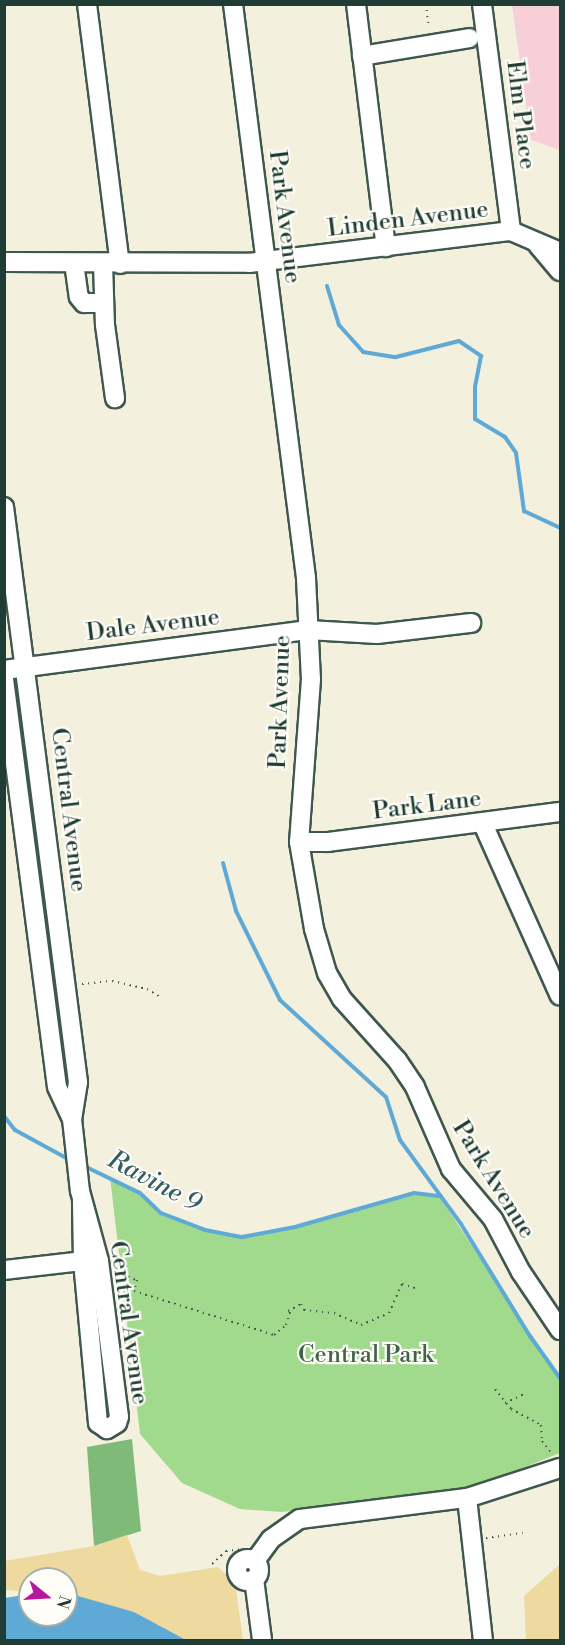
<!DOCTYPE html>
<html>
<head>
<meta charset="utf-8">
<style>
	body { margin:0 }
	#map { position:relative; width:565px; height:1645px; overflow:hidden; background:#f4f0de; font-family:"Libre Bodoni",serif }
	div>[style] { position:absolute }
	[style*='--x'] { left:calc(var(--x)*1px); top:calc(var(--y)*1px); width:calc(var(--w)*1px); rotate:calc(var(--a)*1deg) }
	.built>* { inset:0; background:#f6cfd8 }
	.green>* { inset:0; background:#a1da8d }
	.forest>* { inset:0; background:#80ba78 }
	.sand>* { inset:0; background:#eeda9e }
	.water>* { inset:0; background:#5fa9d7 }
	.stream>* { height:4px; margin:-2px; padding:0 2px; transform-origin:2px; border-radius:2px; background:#5fa9d7 }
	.path>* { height:2px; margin-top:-1px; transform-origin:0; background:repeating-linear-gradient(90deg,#3f584e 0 1.5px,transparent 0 6px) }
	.roads { filter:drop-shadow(2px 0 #3f584e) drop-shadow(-2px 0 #3f584e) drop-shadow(0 2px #3f584e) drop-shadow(0 -2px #3f584e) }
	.minor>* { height:18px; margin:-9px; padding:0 9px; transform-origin:9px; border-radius:9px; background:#fff }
	.minor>.ring { margin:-9px; padding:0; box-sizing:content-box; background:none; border:18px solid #fff; border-radius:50% }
	span { translate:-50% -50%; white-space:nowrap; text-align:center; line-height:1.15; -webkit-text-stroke:4.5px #fdfcf7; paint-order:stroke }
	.street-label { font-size:24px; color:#1f3d34 }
	.park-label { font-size:24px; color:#40644a }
	.water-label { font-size:26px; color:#325d65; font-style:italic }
	.frame { position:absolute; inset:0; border:6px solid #1f3d34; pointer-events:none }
	.north { position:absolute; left:18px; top:1567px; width:60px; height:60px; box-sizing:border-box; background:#fdfcf7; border:2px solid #a4b0a9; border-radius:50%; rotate:108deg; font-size:16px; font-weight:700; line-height:24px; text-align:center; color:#1f3d34 }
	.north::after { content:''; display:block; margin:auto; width:21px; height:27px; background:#b5179e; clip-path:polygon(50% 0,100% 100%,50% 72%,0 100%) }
</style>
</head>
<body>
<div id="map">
	<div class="built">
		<i style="clip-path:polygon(512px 5px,560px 5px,560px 150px,531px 140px)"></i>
	</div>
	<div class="green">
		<i style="clip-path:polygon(110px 1177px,140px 1193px,161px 1213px,205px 1230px,242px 1237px,295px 1227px,414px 1193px,439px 1196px,560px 1378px,560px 1453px,472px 1488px,282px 1512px,240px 1509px,182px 1483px,140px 1434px)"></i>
	</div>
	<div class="forest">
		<i style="clip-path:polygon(132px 1439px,141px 1531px,94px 1546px,87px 1447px)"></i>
	</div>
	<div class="sand">
		<i style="clip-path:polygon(127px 1535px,140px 1570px,160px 1576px,218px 1567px,235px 1582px,243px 1640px,186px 1640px,134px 1612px,66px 1594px,66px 1579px,30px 1579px,30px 1592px,5px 1590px,4px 1561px,94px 1546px)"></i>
		<i style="clip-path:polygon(560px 1564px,560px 1640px,526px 1640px,524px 1596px)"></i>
	</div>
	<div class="water">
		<i style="clip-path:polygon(30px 1594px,30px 1615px,66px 1615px,66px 1594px,71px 1594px,134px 1612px,186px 1640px,5px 1640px,5px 1598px)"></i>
	</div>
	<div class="stream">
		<i style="--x:327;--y:286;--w:41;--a:72.9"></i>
		<i style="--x:339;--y:325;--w:36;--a:48"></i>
		<i style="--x:363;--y:352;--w:33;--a:9"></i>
		<i style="--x:396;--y:357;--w:65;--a:-14.3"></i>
		<i style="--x:459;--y:341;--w:27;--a:34"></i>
		<i style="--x:481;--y:356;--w:32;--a:101"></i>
		<i style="--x:475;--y:387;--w:32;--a:90"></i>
		<i style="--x:475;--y:419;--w:35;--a:31"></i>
		<i style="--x:505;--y:437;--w:19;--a:55"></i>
		<i style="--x:516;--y:453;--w:59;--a:82.1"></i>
		<i style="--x:524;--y:511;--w:40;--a:25"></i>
		<i style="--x:223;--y:863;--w:50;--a:74.8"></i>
		<i style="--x:236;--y:911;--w:99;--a:63.7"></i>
		<i style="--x:280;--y:1000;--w:144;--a:42.5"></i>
		<i style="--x:386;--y:1097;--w:45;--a:72"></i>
		<i style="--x:400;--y:1140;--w:104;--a:54"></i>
		<i style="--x:461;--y:1224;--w:132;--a:58.4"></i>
		<i style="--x:530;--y:1336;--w:52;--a:54.5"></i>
		<i style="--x:4;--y:1116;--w:18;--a:52"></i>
		<i style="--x:15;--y:1130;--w:63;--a:28.6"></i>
		<i style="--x:82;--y:1165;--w:64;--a:25.8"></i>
		<i style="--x:140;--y:1193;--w:29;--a:44"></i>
		<i style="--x:161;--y:1213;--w:47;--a:21.1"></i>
		<i style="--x:205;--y:1230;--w:38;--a:11"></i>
		<i style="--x:242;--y:1237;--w:54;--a:-10.7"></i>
		<i style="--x:295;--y:1227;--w:124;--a:-15.9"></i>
		<i style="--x:414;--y:1193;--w:25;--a:7"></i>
	</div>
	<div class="path">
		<i style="--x:426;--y:4;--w:24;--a:83"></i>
		<i style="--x:82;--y:984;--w:30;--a:-6"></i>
		<i style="--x:112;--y:981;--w:36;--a:13"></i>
		<i style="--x:147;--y:989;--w:17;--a:31"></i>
		<i style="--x:117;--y:1272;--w:22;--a:22"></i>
		<i style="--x:137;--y:1280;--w:11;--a:105"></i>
		<i style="--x:134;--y:1291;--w:147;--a:17.4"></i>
		<i style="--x:274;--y:1335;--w:16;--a:-40"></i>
		<i style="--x:286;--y:1325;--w:17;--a:-73"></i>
		<i style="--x:288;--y:1311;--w:15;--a:-28"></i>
		<i style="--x:301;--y:1304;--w:7;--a:63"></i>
		<i style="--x:304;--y:1310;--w:30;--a:6"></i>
		<i style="--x:334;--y:1313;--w:30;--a:24"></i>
		<i style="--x:361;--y:1325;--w:30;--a:-23"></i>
		<i style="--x:389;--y:1313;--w:32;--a:-66"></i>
		<i style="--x:402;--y:1284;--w:14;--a:17"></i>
		<i style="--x:495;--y:1389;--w:26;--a:51"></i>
		<i style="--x:511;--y:1409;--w:34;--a:28"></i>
		<i style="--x:541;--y:1425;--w:16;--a:86"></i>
		<i style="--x:542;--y:1441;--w:18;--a:52"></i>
		<i style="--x:505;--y:1403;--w:21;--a:-25"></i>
		<i style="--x:4;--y:1486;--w:15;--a:90"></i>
		<i style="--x:486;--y:1538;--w:37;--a:-8"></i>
		<i style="--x:4;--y:1556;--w:4;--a:90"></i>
		<i style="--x:212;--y:1564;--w:19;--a:-43"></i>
		<i style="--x:226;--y:1551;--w:17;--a:-7"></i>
	</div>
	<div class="roads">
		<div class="minor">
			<i style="--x:87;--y:4;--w:262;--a:82.8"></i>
			<i style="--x:233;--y:4;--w:579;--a:82.75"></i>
			<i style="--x:306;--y:578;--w:101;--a:87.2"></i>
			<i style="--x:311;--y:679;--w:163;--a:94.2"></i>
			<i style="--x:299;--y:842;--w:88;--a:80.2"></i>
			<i style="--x:314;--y:929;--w:46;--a:73.5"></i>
			<i style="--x:327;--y:973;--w:30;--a:60"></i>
			<i style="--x:342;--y:999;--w:82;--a:48"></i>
			<i style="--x:397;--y:1060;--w:32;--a:56"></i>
			<i style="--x:415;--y:1087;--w:90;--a:66.3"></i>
			<i style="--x:451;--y:1169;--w:65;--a:50"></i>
			<i style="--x:493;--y:1219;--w:60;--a:62.2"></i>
			<i style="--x:521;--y:1272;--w:70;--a:56.1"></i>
			<i style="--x:356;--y:4;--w:245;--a:83"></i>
			<i style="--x:482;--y:4;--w:229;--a:82.7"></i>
			<i style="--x:362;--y:56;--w:109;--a:-9.5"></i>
			<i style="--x:538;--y:245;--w:34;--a:50"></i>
			<i style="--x:4;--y:262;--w:245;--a:0.2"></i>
			<i style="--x:249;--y:263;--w:264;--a:-7"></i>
			<i style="--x:511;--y:231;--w:53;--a:23.2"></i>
			<i style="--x:74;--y:263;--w:34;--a:82"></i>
			<i style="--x:79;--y:297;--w:8;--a:50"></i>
			<i style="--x:84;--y:303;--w:20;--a:0"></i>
			<i style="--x:103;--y:263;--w:62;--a:88.2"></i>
			<i style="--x:105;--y:325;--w:74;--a:82.2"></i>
			<i style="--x:4;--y:507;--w:580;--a:82.67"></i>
			<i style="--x:78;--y:1082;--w:37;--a:99"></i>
			<i style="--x:72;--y:1119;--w:72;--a:83.7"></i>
			<i style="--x:80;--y:1191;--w:73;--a:74.8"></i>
			<i style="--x:99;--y:1261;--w:157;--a:82.7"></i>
			<i style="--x:119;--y:1417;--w:6;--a:108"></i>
			<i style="--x:117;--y:1423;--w:12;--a:149"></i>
			<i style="--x:107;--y:1429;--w:11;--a:-146"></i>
			<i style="--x:98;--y:1423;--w:163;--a:-95.3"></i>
			<i style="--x:83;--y:1261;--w:60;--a:-91"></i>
			<i style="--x:4;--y:670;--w:307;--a:-7.5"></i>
			<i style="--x:308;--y:630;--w:69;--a:3.3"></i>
			<i style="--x:377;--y:634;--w:95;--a:-6.7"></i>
			<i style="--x:4;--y:679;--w:411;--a:82.6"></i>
			<i style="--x:57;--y:1087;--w:35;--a:65"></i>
			<i style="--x:483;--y:824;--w:188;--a:65.9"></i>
			<i style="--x:299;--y:842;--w:29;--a:0"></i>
			<i style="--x:328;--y:842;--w:234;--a:-7.4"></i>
			<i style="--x:4;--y:1270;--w:80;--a:-6.5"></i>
			<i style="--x:467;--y:1498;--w:143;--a:83.6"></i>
			<i class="ring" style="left:237px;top:1559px;width:4px;height:4px"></i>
			<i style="--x:255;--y:1561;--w:27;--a:-54"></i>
			<i style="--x:271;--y:1539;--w:35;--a:-35"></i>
			<i style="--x:300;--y:1519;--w:168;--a:-7.2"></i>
			<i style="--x:467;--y:1498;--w:98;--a:-17.9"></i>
			<i style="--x:254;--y:1579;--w:62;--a:82.5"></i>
		</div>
	</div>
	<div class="street-label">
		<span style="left:520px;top:115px;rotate:83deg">Elm Place</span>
		<span style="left:284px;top:217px;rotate:83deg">Park Avenue</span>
		<span style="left:408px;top:220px;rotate:-7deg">Linden Avenue</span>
		<span style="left:153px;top:626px;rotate:-7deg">Dale Avenue</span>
		<span style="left:281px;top:702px;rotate:-88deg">Park Avenue</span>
		<span style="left:427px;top:806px;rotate:-7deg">Park Lane</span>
		<span style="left:68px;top:810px;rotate:83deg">Central Avenue</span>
		<span style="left:493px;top:1180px;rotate:58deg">Park Avenue</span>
		<span style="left:128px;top:1323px;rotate:82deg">Central Avenue</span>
	</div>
	<div class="park-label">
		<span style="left:366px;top:1356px">Central Park</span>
	</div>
	<div class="water-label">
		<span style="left:154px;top:1182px;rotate:28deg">Ravine 9</span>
	</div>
	<div class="frame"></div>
	<div class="north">N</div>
</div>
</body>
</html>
